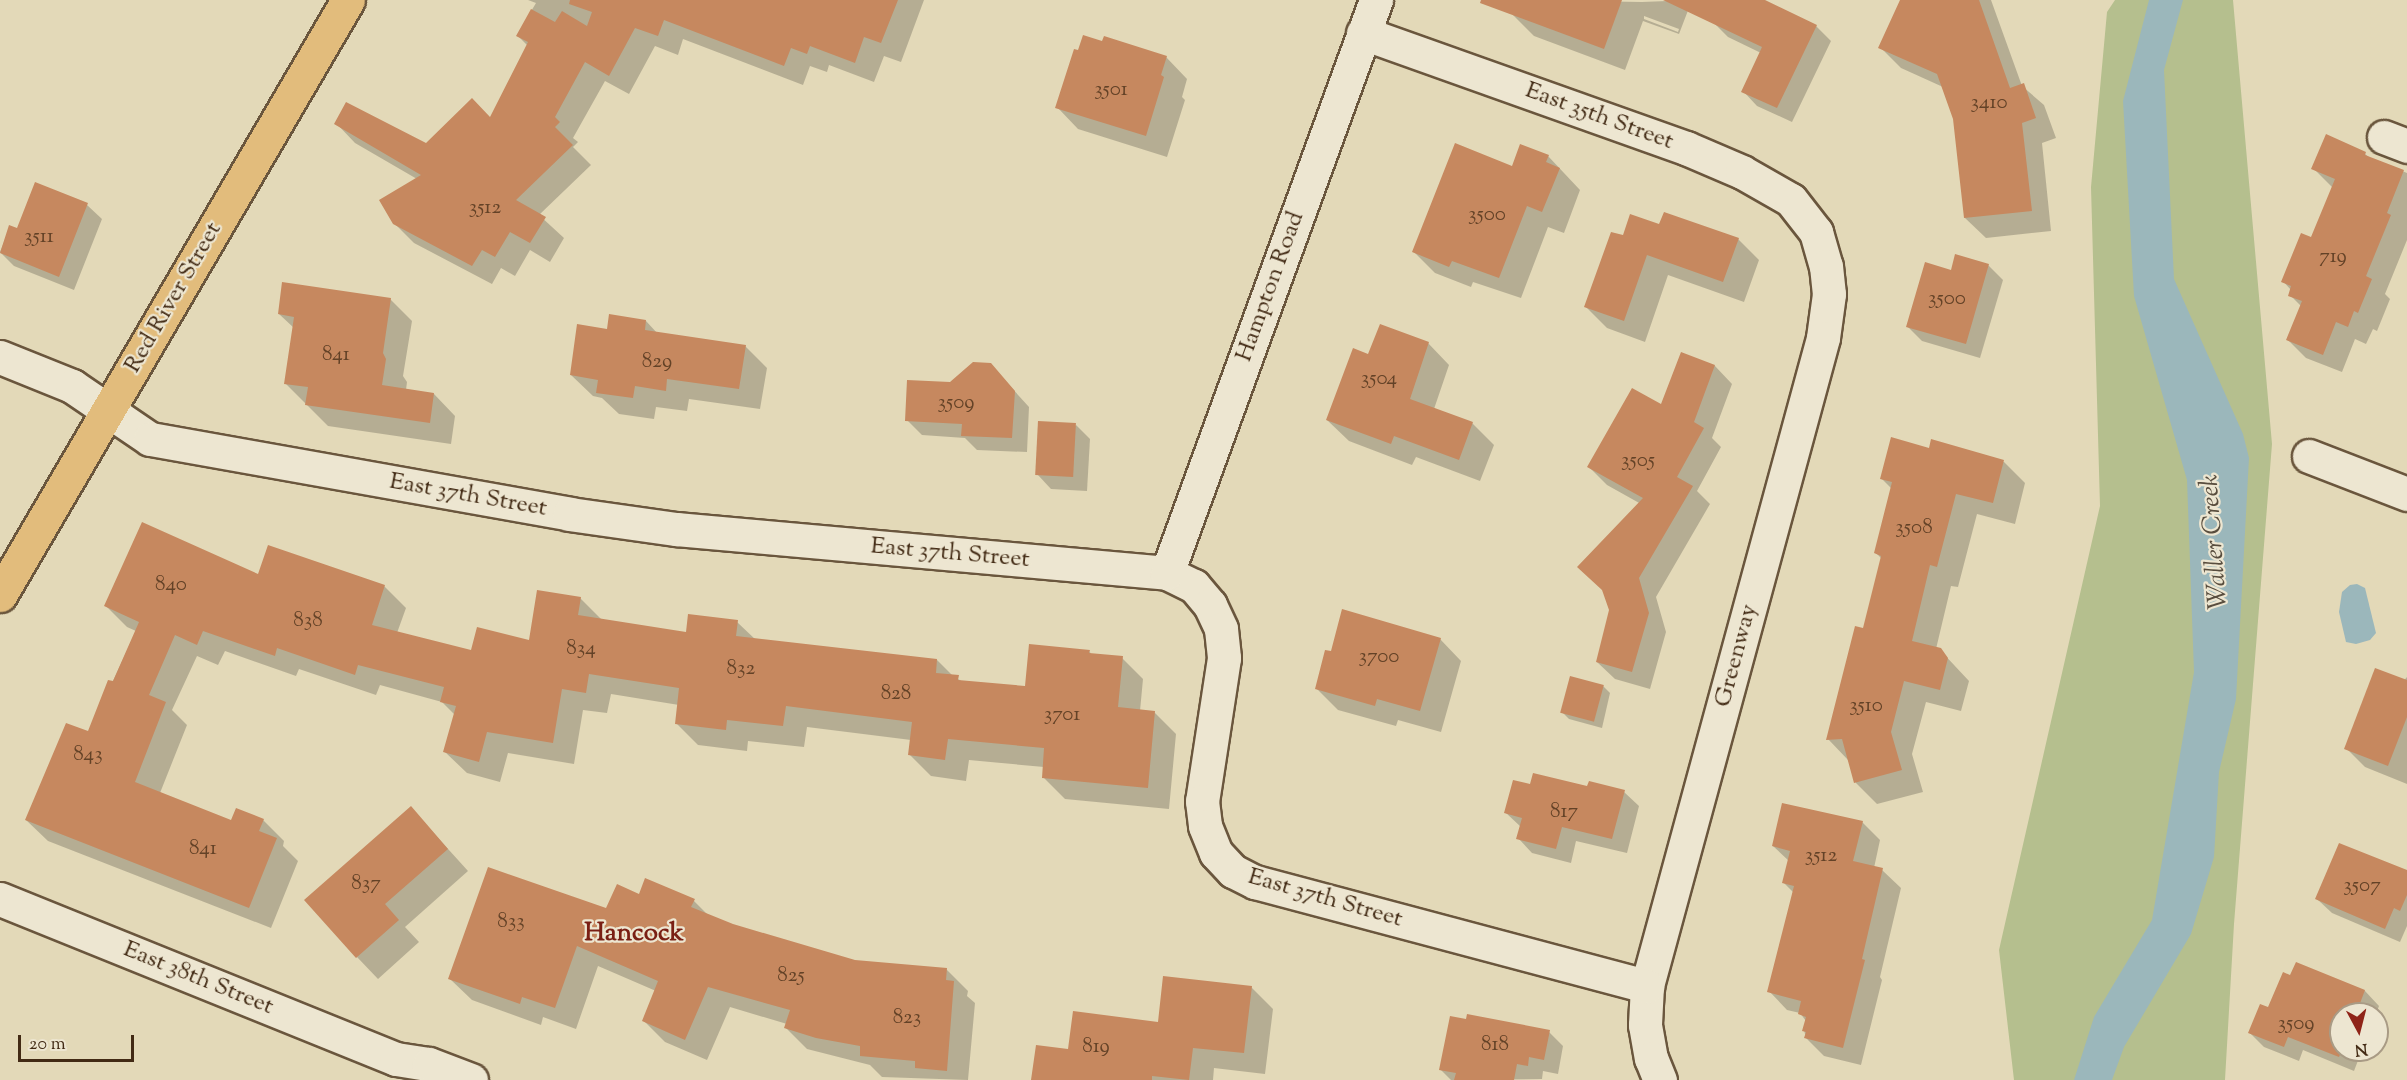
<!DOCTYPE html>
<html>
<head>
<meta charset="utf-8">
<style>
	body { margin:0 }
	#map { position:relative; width:2407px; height:1080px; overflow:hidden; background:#e3d9b8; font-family:"Sorts Mill Goudy",serif }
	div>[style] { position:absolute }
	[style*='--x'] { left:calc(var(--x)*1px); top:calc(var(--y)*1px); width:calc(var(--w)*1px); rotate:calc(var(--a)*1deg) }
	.green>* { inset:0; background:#b5bf8e }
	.water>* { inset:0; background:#9bb7bb }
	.shadow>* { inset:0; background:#0003 }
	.building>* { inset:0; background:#c6885f; transform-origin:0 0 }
	.roads { filter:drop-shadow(2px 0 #6a563d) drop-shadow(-2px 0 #6a563d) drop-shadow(0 2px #6a563d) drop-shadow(0 -2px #6a563d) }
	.minor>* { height:33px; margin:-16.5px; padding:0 16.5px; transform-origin:16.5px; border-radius:16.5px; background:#ede6d1 }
	.major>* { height:33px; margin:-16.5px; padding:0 16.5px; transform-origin:16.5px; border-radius:16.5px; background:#e2bc7c }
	span { translate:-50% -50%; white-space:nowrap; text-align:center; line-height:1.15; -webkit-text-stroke:4.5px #ede6d1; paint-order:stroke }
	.number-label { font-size:21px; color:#634227 }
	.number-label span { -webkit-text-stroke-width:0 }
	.street-label { font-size:24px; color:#422a14 }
	.water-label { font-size:26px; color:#584d3e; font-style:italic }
	.neighbourhood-label { font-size:26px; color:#7a1f14; font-weight:700 }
	.north { position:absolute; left:2329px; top:1002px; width:60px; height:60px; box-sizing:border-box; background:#ede6d1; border:2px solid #a99b85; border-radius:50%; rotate:173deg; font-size:16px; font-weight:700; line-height:24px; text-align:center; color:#422a14 }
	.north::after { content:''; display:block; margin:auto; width:21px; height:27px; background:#8f2418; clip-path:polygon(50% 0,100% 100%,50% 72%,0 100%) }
	.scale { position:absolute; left:18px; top:1035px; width:116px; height:27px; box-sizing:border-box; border:3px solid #422a14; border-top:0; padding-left:8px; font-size:18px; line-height:21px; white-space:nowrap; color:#422a14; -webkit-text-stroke:4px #ede6d1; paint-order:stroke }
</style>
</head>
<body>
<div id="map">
	<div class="green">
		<i style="clip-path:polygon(2115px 0,2233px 0,2272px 444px,2234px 924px,2225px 1080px,2014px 1080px,1999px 950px,2100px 506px,2091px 187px,2107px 12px)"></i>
	</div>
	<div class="water">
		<i style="clip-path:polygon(2149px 0,2183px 0,2164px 70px,2174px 279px,2243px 434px,2249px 458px,2236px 699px,2219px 772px,2214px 857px,2191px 934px,2124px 1047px,2112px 1080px,2074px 1080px,2094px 1017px,2152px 920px,2194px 672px,2187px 480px,2134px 296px,2123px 101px)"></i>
		<i style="clip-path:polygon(2357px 584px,2365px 588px,2376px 633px,2370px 640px,2356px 644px,2346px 642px,2339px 612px,2342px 592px,2350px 585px)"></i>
	</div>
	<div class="shadow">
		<i style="clip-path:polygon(528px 0,924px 0,901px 62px,884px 56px,874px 82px,829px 65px,827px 72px,810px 66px,803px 85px,683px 39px,678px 55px,655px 46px,629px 94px,605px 81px,573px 138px,578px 142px,573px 147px,591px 165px,539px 215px,564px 238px,550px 262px,530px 250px,515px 276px,501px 268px,492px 284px,414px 243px,394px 223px,417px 179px,355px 143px,336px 123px,426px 145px,491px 119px,528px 46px,517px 35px,536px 3px)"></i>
		<i style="clip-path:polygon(evenodd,1519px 0,1642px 2px,1692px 0,1679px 34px,1643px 21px,1625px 70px,1534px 36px,1513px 15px,1519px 0,1644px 16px,1679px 29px,1678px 32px,1644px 19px,1644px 16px)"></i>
		<i style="clip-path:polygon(1724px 0,1761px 0,1816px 26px,1831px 41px,1792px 122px,1757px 106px,1743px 91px,1761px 53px,1728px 37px,1714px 23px)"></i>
		<i style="clip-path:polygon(1902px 0,1991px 0,2022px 86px,2044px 105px,2056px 138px,2042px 143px,2051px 231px,1986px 238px,1965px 218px,1954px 118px,1943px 87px,1901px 68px,1880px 47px)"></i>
		<i style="clip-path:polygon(1166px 57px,1187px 79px,1182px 97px,1185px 100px,1167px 157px,1078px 129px,1057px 107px)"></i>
		<i style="clip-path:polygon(2365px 154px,2370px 158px,2407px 173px,2407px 240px,2385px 294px,2390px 299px,2377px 331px,2373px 329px,2366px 344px,2355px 339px,2342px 372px,2306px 358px,2287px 339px,2301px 306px,2290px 295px,2291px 290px,2283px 281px,2312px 239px,2333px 188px,2313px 168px)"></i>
		<i style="clip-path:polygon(1548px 156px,1580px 190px,1564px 233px,1548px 227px,1521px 298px,1473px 282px,1471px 287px,1435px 273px,1414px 252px,1513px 168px)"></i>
		<i style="clip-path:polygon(87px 205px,102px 219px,74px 290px,14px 266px,0 252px,10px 227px,17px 230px)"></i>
		<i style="clip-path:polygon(1660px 226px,1738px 239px,1759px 260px,1744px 302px,1668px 275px,1645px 342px,1607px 328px,1586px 307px,1623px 237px)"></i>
		<i style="clip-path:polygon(1988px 265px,2003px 280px,1980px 358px,1922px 341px,1908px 327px)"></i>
		<i style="clip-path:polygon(390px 299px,412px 321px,403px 376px,407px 382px,406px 390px,434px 394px,455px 416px,451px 444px,328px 426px,285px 383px,294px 328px,279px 314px)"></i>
		<i style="clip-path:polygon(646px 321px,658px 334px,745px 346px,767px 368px,760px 409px,689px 399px,687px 411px,656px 407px,654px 419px,619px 414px,602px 398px,593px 396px,571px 375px,608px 330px)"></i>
		<i style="clip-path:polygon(1428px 343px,1449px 365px,1434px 409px,1472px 423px,1494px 445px,1480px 481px,1416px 457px,1412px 465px,1349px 441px,1327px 420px,1369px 356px)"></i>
		<i style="clip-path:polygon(1682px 354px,1715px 366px,1732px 384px,1712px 438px,1721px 447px,1697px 491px,1710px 504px,1656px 597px,1666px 632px,1650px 689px,1615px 679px,1597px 662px,1641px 504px,1607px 485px,1589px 467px,1662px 406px)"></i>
		<i style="clip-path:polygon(990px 364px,1029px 407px,1027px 452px,977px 450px,965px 438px,922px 435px,907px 420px,951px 383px)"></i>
		<i style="clip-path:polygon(1076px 425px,1090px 439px,1087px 491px,1051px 489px,1037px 474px)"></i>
		<i style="clip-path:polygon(1930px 449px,2004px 462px,2025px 483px,2015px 524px,1977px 514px,1958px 587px,1951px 586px,1936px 649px,1940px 650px,1969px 681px,1961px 711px,1926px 702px,1912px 754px,1923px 792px,1877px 804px,1856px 783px,1849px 761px,1828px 739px,1864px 630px,1882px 559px,1876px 553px,1892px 489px,1882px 479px)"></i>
		<i style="clip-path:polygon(259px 576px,384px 586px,406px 608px,397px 633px,472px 652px,531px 642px,580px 598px,603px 621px,687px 633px,737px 622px,756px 640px,937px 660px,953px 676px,963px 682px,1026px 688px,1089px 651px,1092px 655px,1122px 658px,1143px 679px,1140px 711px,1154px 712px,1176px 734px,1169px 809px,1065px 799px,1043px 777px,1044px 767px,969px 760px,966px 781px,931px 776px,909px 754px,911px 740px,807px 727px,804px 747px,748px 741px,747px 751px,698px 745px,676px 723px,679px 705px,611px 694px,607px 713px,583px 710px,574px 764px,508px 753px,500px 782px,467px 773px,445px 752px,455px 715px,442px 702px,380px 685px,376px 695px,299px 669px,296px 676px,225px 651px,218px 665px,197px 656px,172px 710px,187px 725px,160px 793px,232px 822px,263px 820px,284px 841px,283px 846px,298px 861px,271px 928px,48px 841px,26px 820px,89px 733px,136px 631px,127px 627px,106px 606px)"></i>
		<i style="clip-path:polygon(1440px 639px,1461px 661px,1441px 732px,1398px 720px,1396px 726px,1338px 710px,1316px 688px)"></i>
		<i style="clip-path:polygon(2407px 677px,2407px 784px,2365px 767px,2346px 748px)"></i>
		<i style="clip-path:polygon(1603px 686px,1610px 693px,1602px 728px,1569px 719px,1562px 712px)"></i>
		<i style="clip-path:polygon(1531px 786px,1624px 792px,1639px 806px,1627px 853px,1576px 841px,1571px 863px,1532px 853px,1518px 838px,1521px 827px,1506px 813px)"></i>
		<i style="clip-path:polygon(411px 808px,468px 871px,405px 927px,419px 942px,378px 979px,357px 957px)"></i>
		<i style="clip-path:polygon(1862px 822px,1880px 840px,1874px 868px,1882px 870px,1901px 888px,1880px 977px,1882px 980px,1861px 1065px,1824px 1056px,1806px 1038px,1804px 1030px,1806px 1021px,1800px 1013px,1787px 1010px,1769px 991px,1794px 893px,1784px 883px,1789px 861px,1773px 846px)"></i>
		<i style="clip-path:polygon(2407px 875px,2407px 926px,2400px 942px,2332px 913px,2317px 899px)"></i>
		<i style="clip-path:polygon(640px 896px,694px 901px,709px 916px,732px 926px,855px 961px,946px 969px,968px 991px,967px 996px,975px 1003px,968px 1080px,882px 1077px,870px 1065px,807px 1049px,786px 1028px,787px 1024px,730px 1007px,707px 1060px,665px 1042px,643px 1020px,656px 991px,598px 966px,576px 1029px,543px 1017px,541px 1025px,472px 1000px,450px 979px)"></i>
		<i style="clip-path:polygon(2297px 964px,2365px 991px,2379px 1006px,2376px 1014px,2341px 1014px,2341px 1050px,2362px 1050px,2354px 1071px,2303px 1050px,2299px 1061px,2264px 1047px,2250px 1033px,2291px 977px)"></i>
		<i style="clip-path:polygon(1251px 987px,1273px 1009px,1265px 1074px,1214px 1068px,1213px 1080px,1033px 1080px,1070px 1051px,1159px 1024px)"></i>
		<i style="clip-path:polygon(1549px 1032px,1563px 1046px,1558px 1074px,1543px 1071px,1542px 1079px,1451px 1080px,1441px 1070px)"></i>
	</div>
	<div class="building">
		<i style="clip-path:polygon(570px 0,898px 0,881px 43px,864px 37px,855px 63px,810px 46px,807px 54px,791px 48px,784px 66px,664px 20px,658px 36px,635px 28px,609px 76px,585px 62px,555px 117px,560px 122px,555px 127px,573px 145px,516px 200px,546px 217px,530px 243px,510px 232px,495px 257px,482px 250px,472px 266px,393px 224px,379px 200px,421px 175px,334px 124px,346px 102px,426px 143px,472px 98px,490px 117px,528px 42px,516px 36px,531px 9px,555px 22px,562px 11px,587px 26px,592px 12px,569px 4px)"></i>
		<i style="clip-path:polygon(1481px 0,1622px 0,1604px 49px,1480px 3px)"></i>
		<i style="clip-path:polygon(1663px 0,1765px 0,1817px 25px,1777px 108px,1741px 92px,1762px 47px)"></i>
		<i style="clip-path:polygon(1900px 0,1979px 0,2010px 88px,2024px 83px,2036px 118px,2022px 123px,2032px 211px,1964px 218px,1953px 119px,1937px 74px,1878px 48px)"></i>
		<i style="clip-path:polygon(1083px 35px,1102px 41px,1104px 36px,1167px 56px,1161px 75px,1164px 77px,1146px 136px,1055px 108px,1074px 49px,1078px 50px)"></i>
		<i style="clip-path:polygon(2326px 134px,2366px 152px,2365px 155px,2404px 170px,2387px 213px,2391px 215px,2366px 276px,2372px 279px,2358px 313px,2354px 311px,2348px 327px,2336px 322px,2323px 355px,2286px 340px,2302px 301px,2288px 296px,2291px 286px,2281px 282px,2301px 233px,2311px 237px,2335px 179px,2311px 169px)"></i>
		<i style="clip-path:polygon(1455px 143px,1512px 166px,1520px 144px,1549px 155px,1546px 162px,1560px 168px,1542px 212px,1527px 206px,1499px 278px,1452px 261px,1449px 267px,1412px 252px)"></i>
		<i style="clip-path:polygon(35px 182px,88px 203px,59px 277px,0 253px,9px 225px,17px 228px)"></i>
		<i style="clip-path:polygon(1664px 212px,1739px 238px,1723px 282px,1647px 255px,1624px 321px,1584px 307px,1611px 232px,1623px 235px,1630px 214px,1659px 224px)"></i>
		<i style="clip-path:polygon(1955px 254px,1989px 264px,1966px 344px,1906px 327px,1925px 262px,1951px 270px)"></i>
		<i style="clip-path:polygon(282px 282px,391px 298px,383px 353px,386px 359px,382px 385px,434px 393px,430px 423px,305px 405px,308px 387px,284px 384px,294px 317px,278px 314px)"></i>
		<i style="clip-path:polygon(609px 314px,646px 320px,645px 330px,746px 345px,739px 389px,667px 379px,666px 391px,635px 386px,633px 398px,596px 393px,598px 380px,570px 375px,577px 324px,607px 329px)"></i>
		<i style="clip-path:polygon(1380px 324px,1429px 342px,1410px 399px,1473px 422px,1459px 460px,1394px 436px,1391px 444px,1326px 420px,1353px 348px,1368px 354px)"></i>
		<i style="clip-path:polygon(1681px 352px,1715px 365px,1694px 422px,1704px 428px,1677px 477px,1693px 486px,1639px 578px,1649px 613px,1632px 672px,1596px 662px,1609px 610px,1602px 590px,1577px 567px,1643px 498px,1587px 467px,1632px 388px,1661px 404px)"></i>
		<i style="clip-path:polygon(973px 362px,991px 363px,1015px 391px,1012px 438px,961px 436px,962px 424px,905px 421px,907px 380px,950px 382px)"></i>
		<i style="left:1038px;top:421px;width:38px;height:54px;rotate:3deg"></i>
		<i style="clip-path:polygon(1891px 437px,1929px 448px,1931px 439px,2004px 460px,1993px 503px,1956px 494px,1937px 567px,1930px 565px,1912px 641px,1941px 648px,1948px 658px,1940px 690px,1904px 681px,1891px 732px,1902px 770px,1854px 783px,1842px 739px,1826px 740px,1855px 626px,1863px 628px,1881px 556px,1874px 553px,1892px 482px,1880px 479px)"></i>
		<i style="clip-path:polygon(142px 522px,258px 574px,268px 545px,385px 585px,372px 625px,471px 650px,477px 627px,529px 640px,537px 590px,581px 597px,578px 615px,686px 632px,688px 614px,738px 620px,736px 636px,937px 659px,936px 673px,959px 675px,958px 680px,1025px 686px,1029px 644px,1090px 650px,1089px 653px,1123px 656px,1118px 707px,1155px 711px,1148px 788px,1042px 778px,1044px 748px,948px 739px,945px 760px,908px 755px,912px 722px,786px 706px,783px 726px,727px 720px,726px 730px,675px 724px,679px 688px,589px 674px,586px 693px,562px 689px,553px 743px,487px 732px,479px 762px,443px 752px,456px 706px,440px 702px,444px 687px,358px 665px,355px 675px,277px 648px,275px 656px,203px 631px,197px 645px,175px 635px,149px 695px,166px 702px,135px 782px,231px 820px,236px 808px,264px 819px,259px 831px,277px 838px,249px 908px,25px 820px,66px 723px,88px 731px,108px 680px,113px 681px,139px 622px,104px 606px)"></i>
		<i style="clip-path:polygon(1342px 609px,1441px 638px,1420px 711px,1377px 699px,1375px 706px,1315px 689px,1325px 650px,1331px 651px)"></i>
		<i style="clip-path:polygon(2375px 668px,2407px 680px,2407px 717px,2388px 766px,2344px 749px)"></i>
		<i style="left:1570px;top:676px;width:35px;height:38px;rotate:15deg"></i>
		<i style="clip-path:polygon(1533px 773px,1587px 786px,1589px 781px,1625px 790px,1612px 839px,1562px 827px,1556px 849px,1516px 839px,1522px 818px,1504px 813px,1513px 780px,1530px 784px)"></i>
		<i style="clip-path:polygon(1782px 803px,1863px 821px,1853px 861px,1883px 868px,1862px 959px,1865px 960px,1843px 1048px,1804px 1038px,1806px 1032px,1802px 1031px,1806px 1017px,1798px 1014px,1801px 1001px,1767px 992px,1794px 886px,1782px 883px,1790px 851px,1772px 846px)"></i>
		<i style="clip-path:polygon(411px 806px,448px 849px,385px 904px,399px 920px,356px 958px,304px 900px)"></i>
		<i style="clip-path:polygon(2339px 843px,2407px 870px,2407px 895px,2400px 911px,2394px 908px,2385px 929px,2315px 899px)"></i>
		<i style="clip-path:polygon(488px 867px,606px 908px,617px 884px,639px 894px,645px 878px,695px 899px,691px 907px,733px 924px,855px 960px,947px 968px,946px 980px,954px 981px,947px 1071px,915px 1068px,915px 1061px,860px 1056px,860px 1046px,816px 1038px,784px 1028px,790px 1010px,708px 987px,685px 1040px,642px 1021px,658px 981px,577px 946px,555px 1008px,522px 997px,520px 1004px,448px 979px)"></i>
		<i style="clip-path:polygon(2296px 962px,2365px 990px,2356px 1014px,2341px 1014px,2342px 1050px,2339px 1057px,2288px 1037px,2284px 1047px,2248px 1033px,2260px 1004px,2268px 1007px,2283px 972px,2290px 975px)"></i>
		<i style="clip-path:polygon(1163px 976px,1252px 986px,1244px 1053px,1193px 1048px,1189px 1080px,1152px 1076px,1152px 1080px,1031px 1080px,1036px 1045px,1068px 1049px,1073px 1011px,1158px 1022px)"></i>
		<i style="clip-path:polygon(1467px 1014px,1550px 1030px,1544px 1060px,1529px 1057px,1528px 1066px,1517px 1064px,1514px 1080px,1454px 1080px,1456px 1073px,1439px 1070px,1450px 1016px,1466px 1019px)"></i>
	</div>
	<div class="roads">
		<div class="minor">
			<i style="--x:1363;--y:33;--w:343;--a:19.6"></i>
			<i style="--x:1686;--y:148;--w:61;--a:23.2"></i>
			<i style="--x:1742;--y:172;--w:56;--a:29.7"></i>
			<i style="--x:1791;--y:200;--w:41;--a:52"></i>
			<i style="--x:1816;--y:232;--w:35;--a:74"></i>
			<i style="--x:1826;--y:266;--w:28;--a:84"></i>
			<i style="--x:1829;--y:294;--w:44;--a:97.8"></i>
			<i style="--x:1823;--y:338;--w:671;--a:105.2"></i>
			<i style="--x:1647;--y:986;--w:39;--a:93"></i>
			<i style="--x:1645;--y:1025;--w:34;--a:80"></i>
			<i style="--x:1651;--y:1058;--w:24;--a:68"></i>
			<i style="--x:2384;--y:137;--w:25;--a:21"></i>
			<i style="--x:0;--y:357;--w:78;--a:21.9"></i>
			<i style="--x:72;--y:386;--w:94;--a:34.2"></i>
			<i style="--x:150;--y:439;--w:426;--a:10.1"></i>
			<i style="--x:569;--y:514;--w:108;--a:8"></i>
			<i style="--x:676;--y:529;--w:493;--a:5.1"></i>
			<i style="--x:1167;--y:573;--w:30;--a:26"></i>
			<i style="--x:1194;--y:586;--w:25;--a:50"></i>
			<i style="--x:1210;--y:605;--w:26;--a:65"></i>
			<i style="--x:1221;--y:629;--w:29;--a:84"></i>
			<i style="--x:1224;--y:658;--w:145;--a:98.7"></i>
			<i style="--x:1202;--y:801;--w:25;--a:83"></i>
			<i style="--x:1205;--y:826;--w:29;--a:68"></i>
			<i style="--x:1216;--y:853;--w:25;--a:47"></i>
			<i style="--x:1233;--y:871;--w:25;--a:27"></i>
			<i style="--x:1255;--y:882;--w:406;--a:14.9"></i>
			<i style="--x:2309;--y:456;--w:105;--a:21.2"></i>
			<i style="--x:1167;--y:573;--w:610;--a:-69.96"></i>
			<i style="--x:0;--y:899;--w:427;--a:22"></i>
			<i style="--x:396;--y:1059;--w:33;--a:9"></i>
			<i style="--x:429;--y:1064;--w:45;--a:20.9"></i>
		</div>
		<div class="major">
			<i style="--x:0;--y:595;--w:689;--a:-59.68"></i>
		</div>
	</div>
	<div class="number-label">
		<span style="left:1111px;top:90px">3501</span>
		<span style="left:1989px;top:103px">3410</span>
		<span style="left:485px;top:208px">3512</span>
		<span style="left:1487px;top:215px">3500</span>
		<span style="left:39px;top:237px">3511</span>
		<span style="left:2333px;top:257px">719</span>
		<span style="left:1947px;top:299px">3500</span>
		<span style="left:336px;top:355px">841</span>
		<span style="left:657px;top:362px">829</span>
		<span style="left:1379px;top:379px">3504</span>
		<span style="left:956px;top:403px">3509</span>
		<span style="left:1638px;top:461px">3505</span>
		<span style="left:1914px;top:528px">3508</span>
		<span style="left:171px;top:585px">840</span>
		<span style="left:308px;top:621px">838</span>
		<span style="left:581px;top:649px">834</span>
		<span style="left:1379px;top:657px">3700</span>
		<span style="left:741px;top:669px">832</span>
		<span style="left:896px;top:694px">828</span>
		<span style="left:1866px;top:706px">3510</span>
		<span style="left:1062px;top:715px">3701</span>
		<span style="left:88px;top:755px">843</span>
		<span style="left:1564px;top:812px">817</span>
		<span style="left:203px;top:849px">841</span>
		<span style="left:1821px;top:856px">3512</span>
		<span style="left:366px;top:884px">837</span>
		<span style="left:2362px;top:886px">3507</span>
		<span style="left:511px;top:922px">833</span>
		<span style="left:791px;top:976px">825</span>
		<span style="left:907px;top:1018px">823</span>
		<span style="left:2296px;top:1024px">3509</span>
		<span style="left:1495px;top:1045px">818</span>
		<span style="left:1096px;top:1047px">819</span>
	</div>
	<div class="street-label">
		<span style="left:1599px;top:117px;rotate:20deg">East 35th Street</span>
		<span style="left:1271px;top:287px;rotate:-70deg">Hampton Road</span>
		<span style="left:174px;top:298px;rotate:-60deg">Red River Street</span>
		<span style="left:468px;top:496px;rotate:10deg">East 37th Street</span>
		<span style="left:950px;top:554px;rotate:5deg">East 37th Street</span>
		<span style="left:1737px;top:656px;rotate:-75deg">Greenway</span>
		<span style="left:1325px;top:899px;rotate:16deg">East 37th Street</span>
		<span style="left:198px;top:979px;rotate:22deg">East 38th Street</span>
	</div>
	<div class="water-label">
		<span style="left:2215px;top:542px;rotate:-94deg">Waller Creek</span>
	</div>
	<div class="neighbourhood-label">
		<span style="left:634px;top:934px">Hancock</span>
	</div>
	<div class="north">N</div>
	<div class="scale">20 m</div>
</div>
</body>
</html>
